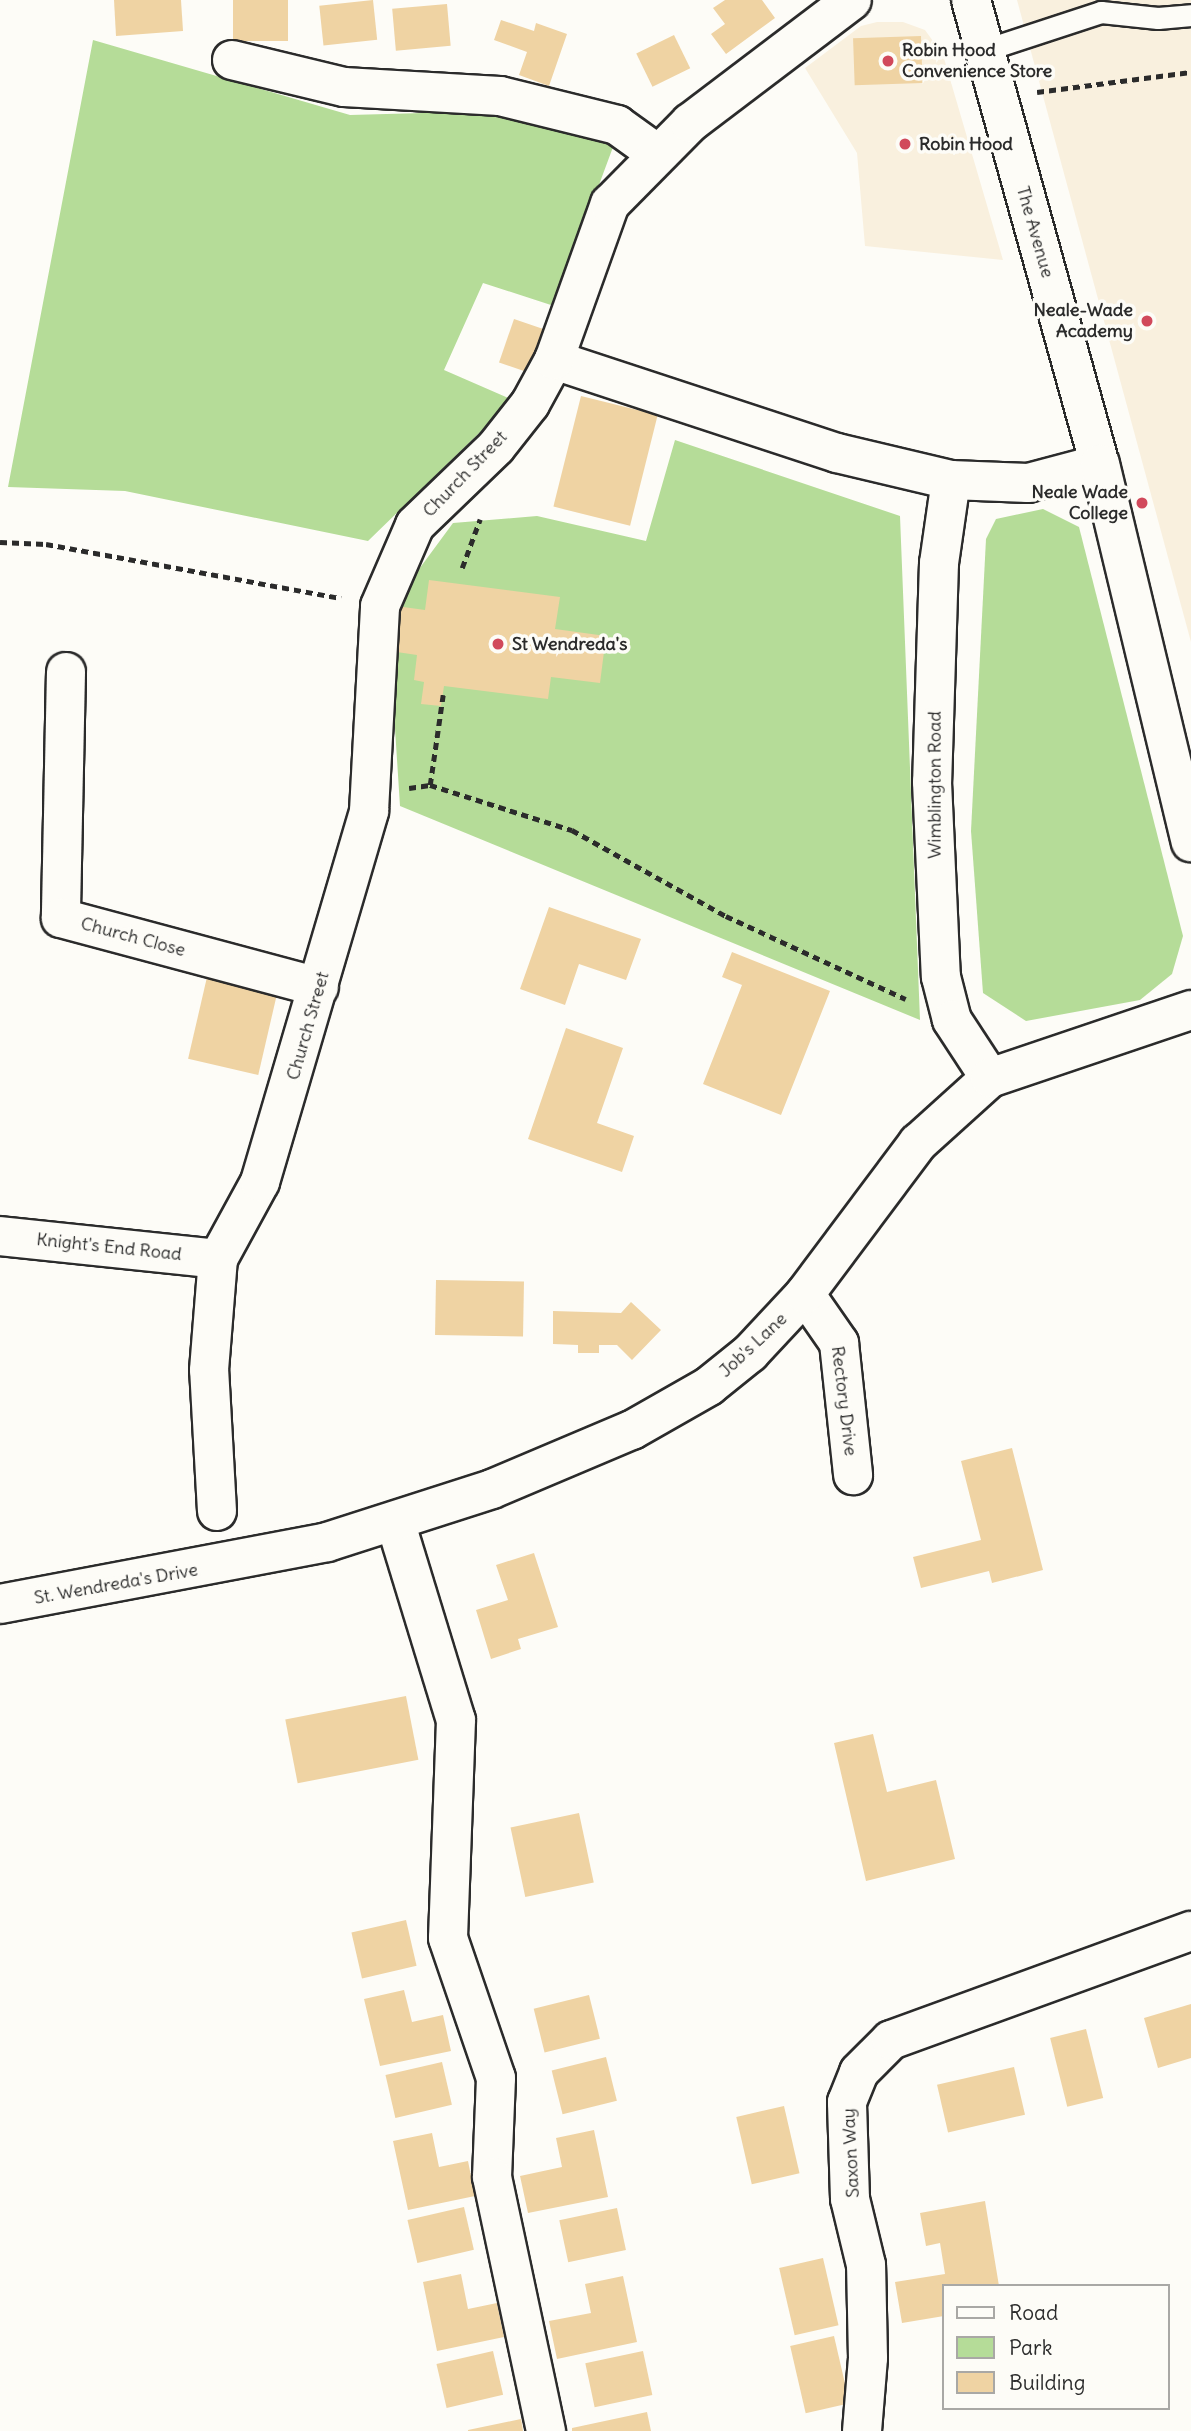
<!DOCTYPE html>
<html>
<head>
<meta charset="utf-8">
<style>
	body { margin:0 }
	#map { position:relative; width:1191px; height:2431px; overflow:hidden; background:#fdfcf7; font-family:Delius,sans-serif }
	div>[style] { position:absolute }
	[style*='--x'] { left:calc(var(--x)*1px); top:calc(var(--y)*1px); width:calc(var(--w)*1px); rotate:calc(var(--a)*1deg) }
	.built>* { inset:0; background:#f9f0de }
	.green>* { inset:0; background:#b5dc98 }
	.building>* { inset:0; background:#efd3a3; transform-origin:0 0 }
	.path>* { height:4.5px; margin-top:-2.25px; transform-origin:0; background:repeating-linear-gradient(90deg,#2b2b2b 0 7px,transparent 0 12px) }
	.roads { filter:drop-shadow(2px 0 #2b2b2b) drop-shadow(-2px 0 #2b2b2b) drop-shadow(0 2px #2b2b2b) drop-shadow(0 -2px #2b2b2b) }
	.lane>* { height:21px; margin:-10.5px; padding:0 10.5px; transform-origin:10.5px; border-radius:10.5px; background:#fdfcf7 }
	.street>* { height:38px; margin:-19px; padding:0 19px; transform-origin:19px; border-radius:19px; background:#fdfcf7 }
	.secondary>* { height:38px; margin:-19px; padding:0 19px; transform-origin:19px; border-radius:19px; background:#fdfcf7 }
	.dots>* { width:19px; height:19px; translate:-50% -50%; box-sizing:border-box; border:4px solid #fdfcf7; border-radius:50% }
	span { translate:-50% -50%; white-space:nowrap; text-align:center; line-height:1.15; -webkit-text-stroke:7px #fdfcf7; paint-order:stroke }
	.poi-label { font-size:18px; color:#2b2b2b; font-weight:700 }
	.left { translate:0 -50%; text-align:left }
	.right { translate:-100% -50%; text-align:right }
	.street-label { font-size:18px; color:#2b2b2b }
	.legend { position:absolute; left:942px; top:2284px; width:228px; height:126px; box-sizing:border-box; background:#fdfcf7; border:2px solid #a9a8a5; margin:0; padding:9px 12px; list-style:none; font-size:21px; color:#2b2b2b }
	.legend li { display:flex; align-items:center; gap:14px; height:35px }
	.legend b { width:35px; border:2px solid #a9a8a5 }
</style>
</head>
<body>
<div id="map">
	<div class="built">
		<i style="clip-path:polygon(1017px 0,1191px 0,1191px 642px)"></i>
		<i style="clip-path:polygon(877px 22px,903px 22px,925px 30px,943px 55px,1003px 260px,865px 246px,857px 153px,805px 68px,861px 26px)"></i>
	</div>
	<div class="green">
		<i style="clip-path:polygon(93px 40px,350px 115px,496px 111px,616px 139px,554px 306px,483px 283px,444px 370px,513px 400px,368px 541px,125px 491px,8px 487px)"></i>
		<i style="clip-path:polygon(675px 440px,900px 516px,920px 1020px,400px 806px,390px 651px,397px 599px,453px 523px,537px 516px,646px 541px)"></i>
		<i style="clip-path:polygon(1043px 509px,1079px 527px,1183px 936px,1172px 974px,1140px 1000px,1026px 1021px,983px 993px,971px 831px,986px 539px,996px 519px)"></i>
	</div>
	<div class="building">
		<i style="clip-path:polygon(114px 0,181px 0,183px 31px,116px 36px)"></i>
		<i style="left:233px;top:0;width:55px;height:41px"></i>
		<i style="left:373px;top:0;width:40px;height:54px;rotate:84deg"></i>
		<i style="clip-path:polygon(725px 0,762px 0,775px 18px,726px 54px,711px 34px,725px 24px,713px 8px)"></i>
		<i style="left:447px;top:4px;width:42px;height:55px;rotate:85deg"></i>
		<i style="clip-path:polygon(501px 20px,534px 31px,536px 23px,567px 34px,549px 86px,519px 75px,527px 52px,494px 40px)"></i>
		<i style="left:674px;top:35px;width:37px;height:42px;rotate:64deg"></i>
		<i style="left:921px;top:36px;width:47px;height:68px;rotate:88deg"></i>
		<i style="left:514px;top:319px;width:34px;height:46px;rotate:19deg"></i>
		<i style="left:581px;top:396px;width:79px;height:114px;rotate:14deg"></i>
		<i style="clip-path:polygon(429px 580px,560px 597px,555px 629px,606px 636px,600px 683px,551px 677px,548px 699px,444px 686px,441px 706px,421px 704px,424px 682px,414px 680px,417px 655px,390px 651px,396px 606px,425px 610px)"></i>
		<i style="clip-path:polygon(549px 907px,641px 939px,626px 980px,579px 964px,565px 1005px,520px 989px)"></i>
		<i style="clip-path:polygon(732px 952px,830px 991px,781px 1115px,703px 1084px,742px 985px,722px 977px)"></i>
		<i style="left:207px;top:977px;width:72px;height:84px;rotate:13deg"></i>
		<i style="clip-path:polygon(566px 1028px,623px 1048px,597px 1123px,634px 1136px,622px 1172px,528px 1139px)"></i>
		<i style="left:436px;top:1280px;width:88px;height:55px;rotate:1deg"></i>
		<i style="clip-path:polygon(631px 1302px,661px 1330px,632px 1360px,617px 1345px,599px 1345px,599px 1353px,578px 1353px,578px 1345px,553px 1344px,553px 1311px,621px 1313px)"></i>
		<i style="clip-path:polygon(1012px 1448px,1043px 1570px,992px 1583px,989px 1571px,921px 1588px,913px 1557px,981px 1540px,961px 1461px)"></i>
		<i style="clip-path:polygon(534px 1553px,558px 1627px,518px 1639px,521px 1649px,491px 1659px,476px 1610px,508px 1600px,496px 1565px)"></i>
		<i style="left:406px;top:1696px;width:65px;height:123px;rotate:79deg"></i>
		<i style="clip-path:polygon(873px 1734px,887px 1792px,936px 1780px,955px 1859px,866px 1881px,834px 1743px)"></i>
		<i style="left:579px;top:1813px;width:71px;height:70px;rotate:78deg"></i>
		<i style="left:406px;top:1920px;width:47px;height:56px;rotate:77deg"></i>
		<i style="clip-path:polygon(404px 1990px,412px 2022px,443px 2015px,451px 2051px,380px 2066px,364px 1999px)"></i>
		<i style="left:589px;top:1995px;width:45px;height:57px;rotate:76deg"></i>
		<i style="clip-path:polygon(1191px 2004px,1191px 2058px,1158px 2068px,1144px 2018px)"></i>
		<i style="left:1086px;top:2029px;width:71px;height:37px;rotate:76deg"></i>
		<i style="left:606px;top:2057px;width:45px;height:56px;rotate:76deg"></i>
		<i style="left:442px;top:2062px;width:44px;height:58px;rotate:77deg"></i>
		<i style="left:1014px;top:2067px;width:49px;height:79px;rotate:77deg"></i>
		<i style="left:784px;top:2106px;width:69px;height:49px;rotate:77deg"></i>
		<i style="clip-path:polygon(594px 2130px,608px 2197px,528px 2213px,520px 2176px,562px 2167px,556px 2138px)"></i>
		<i style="clip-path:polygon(432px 2133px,439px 2167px,468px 2161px,475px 2196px,408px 2210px,393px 2141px)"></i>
		<i style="clip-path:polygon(985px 2201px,999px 2286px,944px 2286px,944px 2316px,902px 2323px,895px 2282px,945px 2274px,940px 2243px,926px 2246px,920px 2213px)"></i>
		<i style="left:464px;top:2207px;width:44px;height:58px;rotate:77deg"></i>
		<i style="left:617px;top:2208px;width:43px;height:59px;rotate:78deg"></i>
		<i style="left:823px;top:2258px;width:69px;height:45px;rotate:77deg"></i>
		<i style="clip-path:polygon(461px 2274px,468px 2309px,497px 2303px,504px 2337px,437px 2351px,423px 2282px)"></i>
		<i style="clip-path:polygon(623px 2276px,637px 2342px,557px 2359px,549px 2321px,591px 2313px,585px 2284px)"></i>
		<i style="left:834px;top:2336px;width:69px;height:45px;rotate:77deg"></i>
		<i style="left:493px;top:2351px;width:45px;height:58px;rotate:77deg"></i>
		<i style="left:643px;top:2351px;width:45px;height:59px;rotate:78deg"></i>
		<i style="clip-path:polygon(647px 2412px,651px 2431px,572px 2431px,572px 2428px)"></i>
		<i style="clip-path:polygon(521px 2419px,523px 2431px,468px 2431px,468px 2430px)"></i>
	</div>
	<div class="path">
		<i style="--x:1037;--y:92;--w:155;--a:-7.4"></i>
		<i style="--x:0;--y:542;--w:46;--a:2.5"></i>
		<i style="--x:46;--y:544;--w:300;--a:10.4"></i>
		<i style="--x:462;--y:568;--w:52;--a:-69.8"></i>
		<i style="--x:430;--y:785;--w:91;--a:-81.8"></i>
		<i style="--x:409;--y:788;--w:21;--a:-8"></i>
		<i style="--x:430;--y:785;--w:149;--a:17.6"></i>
		<i style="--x:572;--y:830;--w:176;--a:29.2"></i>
		<i style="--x:726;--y:916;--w:198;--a:24.8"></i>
	</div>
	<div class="roads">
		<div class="lane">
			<i style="--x:985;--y:50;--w:122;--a:-18.1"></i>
			<i style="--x:1101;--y:12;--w:57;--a:6"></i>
			<i style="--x:1158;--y:18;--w:33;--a:-5"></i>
		</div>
		<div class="street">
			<i style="--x:232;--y:60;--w:115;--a:13.6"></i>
			<i style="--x:344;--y:87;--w:156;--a:3.3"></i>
			<i style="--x:500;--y:96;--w:121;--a:13.9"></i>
			<i style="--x:617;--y:125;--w:48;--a:35.7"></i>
			<i style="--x:554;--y:360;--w:298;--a:18.2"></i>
			<i style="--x:837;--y:453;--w:117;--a:13.3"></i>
			<i style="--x:951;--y:480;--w:77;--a:2.2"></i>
			<i style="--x:1028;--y:483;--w:74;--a:-14.8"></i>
			<i style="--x:951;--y:480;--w:84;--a:98.2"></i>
			<i style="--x:939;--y:563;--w:219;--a:91.8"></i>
			<i style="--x:932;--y:782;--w:195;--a:87.4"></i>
			<i style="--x:941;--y:977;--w:44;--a:75.7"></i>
			<i style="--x:952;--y:1020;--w:69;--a:56.8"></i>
			<i style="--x:66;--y:672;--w:246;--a:91.2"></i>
			<i style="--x:61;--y:918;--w:267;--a:15"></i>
			<i style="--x:0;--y:1236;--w:219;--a:6"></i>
			<i style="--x:805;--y:1294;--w:60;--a:55.2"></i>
			<i style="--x:839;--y:1343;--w:133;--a:83.9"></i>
			<i style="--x:217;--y:1511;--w:141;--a:-93.2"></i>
			<i style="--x:209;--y:1370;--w:111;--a:-85.4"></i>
			<i style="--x:218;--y:1259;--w:88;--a:-61.4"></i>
			<i style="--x:260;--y:1182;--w:387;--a:-73.6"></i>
			<i style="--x:369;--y:811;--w:205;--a:-86.9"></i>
			<i style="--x:380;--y:606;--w:88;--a:-66.6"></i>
			<i style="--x:415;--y:525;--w:112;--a:-43.9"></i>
			<i style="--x:496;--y:447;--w:55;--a:-51.7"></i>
			<i style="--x:530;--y:404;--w:50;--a:-61.4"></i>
			<i style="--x:554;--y:360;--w:166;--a:-70.3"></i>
			<i style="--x:610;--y:204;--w:114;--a:-45.4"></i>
			<i style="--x:690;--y:123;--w:203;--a:-37.2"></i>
			<i style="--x:395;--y:1521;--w:208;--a:73"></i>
			<i style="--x:456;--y:1720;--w:218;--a:92.1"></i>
			<i style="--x:448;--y:1938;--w:148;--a:71.1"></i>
			<i style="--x:496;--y:2078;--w:99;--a:92.3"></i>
			<i style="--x:492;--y:2177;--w:260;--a:78"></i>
			<i style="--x:862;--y:2431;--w:73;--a:-85.3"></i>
			<i style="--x:868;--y:2358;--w:93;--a:-91.2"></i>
			<i style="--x:866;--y:2265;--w:68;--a:-103.6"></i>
			<i style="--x:850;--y:2199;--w:97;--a:-91.8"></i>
			<i style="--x:847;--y:2102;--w:32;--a:-68"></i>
			<i style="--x:859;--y:2072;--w:45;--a:-45"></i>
			<i style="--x:891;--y:2040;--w:319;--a:-20"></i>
		</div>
		<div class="secondary">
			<i style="--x:971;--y:0;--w:482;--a:74.5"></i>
			<i style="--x:1100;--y:464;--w:389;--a:76.5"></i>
			<i style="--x:0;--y:1604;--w:333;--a:-10.7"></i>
			<i style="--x:327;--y:1542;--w:173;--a:-17.8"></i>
			<i style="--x:492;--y:1489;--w:152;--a:-22.9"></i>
			<i style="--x:632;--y:1430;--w:89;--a:-29.7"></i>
			<i style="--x:709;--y:1386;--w:53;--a:-38.8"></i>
			<i style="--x:750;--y:1353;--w:81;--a:-47"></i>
			<i style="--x:805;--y:1294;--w:189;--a:-53.2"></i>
			<i style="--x:918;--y:1143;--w:97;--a:-42.1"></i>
			<i style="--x:990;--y:1078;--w:212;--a:-18.7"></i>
		</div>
	</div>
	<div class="dots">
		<i style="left:888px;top:61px;background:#d1495b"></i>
		<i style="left:905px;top:144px;background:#d1495b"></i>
		<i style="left:1147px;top:321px;background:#d1495b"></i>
		<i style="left:1142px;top:503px;background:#d1495b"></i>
		<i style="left:498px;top:644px;background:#d1495b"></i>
	</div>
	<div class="poi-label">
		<span class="left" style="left:902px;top:61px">Robin Hood<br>Convenience Store</span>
		<span class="left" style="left:919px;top:144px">Robin Hood</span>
		<span class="right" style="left:1133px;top:321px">Neale-Wade<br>Academy</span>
		<span class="right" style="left:1128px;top:503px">Neale Wade<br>College</span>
		<span class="left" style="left:512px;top:644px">St Wendreda's</span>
	</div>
	<div class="street-label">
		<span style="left:1035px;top:232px;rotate:74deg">The Avenue</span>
		<span style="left:465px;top:474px;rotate:-46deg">Church Street</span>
		<span style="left:935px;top:785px;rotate:-90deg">Wimblington Road</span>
		<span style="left:133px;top:937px;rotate:15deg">Church Close</span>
		<span style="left:308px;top:1026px;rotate:-74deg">Church Street</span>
		<span style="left:109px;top:1247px;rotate:6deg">Knight's End Road</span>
		<span style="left:753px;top:1345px;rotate:-43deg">Job's Lane</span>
		<span style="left:844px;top:1401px;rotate:83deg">Rectory Drive</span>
		<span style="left:116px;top:1584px;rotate:-10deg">St. Wendreda's Drive</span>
		<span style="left:851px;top:2153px;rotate:-93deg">Saxon Way</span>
	</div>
	<ul class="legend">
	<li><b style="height:9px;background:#fdfcf7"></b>Road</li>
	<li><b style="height:19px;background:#b5dc98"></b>Park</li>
	<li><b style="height:19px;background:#efd3a3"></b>Building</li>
	</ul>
</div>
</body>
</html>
